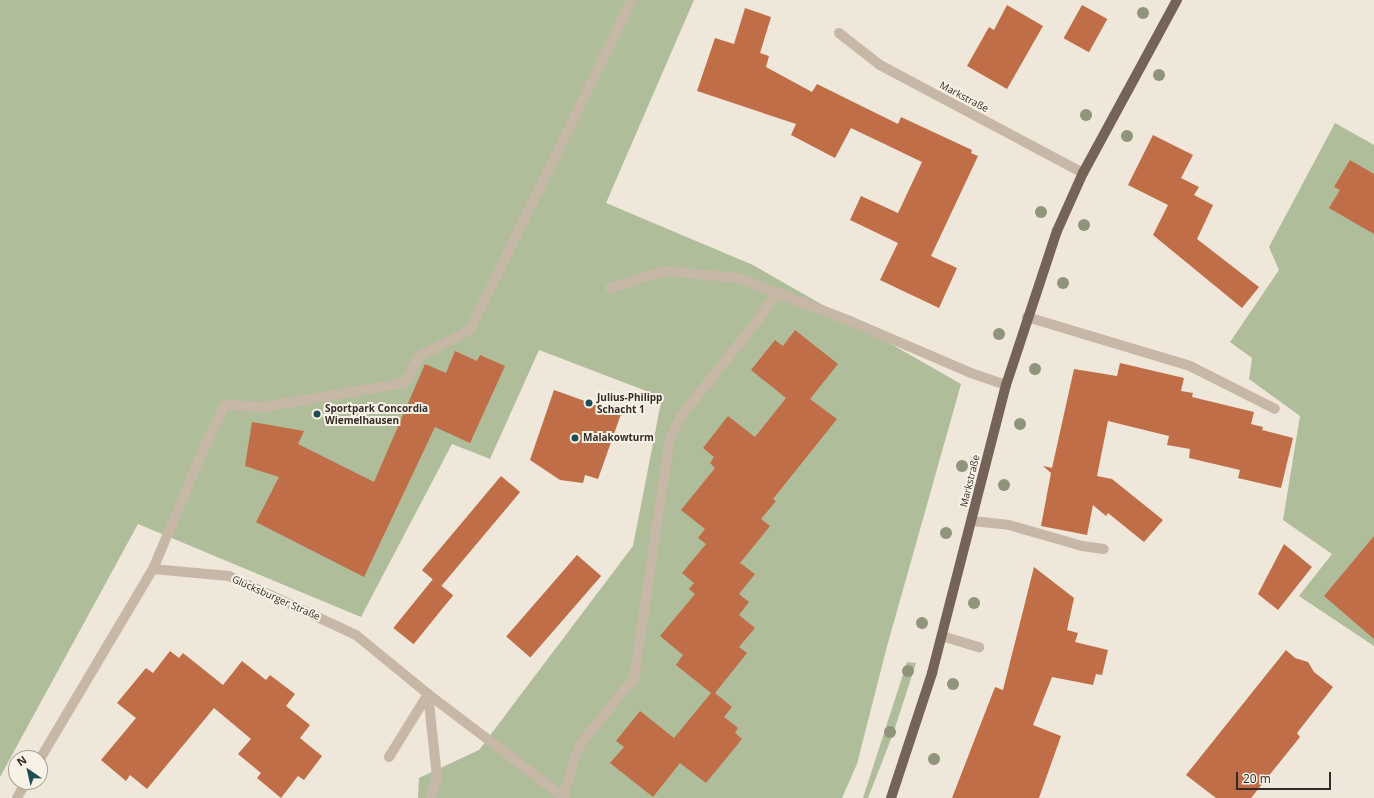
<!DOCTYPE html>
<html>
<head>
<meta charset="utf-8">
<style>
	body { margin:0 }
	#map { position:relative; width:1374px; height:798px; overflow:hidden; background:#efe7d9; font-family:"Open Sans",sans-serif }
	div>[style] { position:absolute }
	[style*='--x'] { left:calc(var(--x)*1px); top:calc(var(--y)*1px); width:calc(var(--w)*1px); rotate:calc(var(--a)*1deg) }
	.green>* { inset:0; background:#afbd9a }
	.building>* { inset:0; background:#bf6e48; transform-origin:0 0 }
	.minor>* { height:10px; margin:-5px; padding:0 5px; transform-origin:5px; border-radius:5px; background:#c7b7a6 }
	.major>* { height:10px; margin:-5px; padding:0 5px; transform-origin:5px; border-radius:5px; background:#746458 }
	.trees>* { width:12px; height:12px; margin:-6px; border-radius:50%; background:#8f947a }
	.dots>* { width:11px; height:11px; translate:-50% -50%; box-sizing:border-box; border:2px solid #f8f1e5; border-radius:50% }
	span { translate:-50% -50%; white-space:nowrap; text-align:center; line-height:1.15; -webkit-text-stroke:4px #f8f1e5; paint-order:stroke }
	.street-label { font-size:10px; color:#332b27 }
	.poi-label { font-size:10px; color:#332b27; font-weight:700 }
	.left { translate:0 -50%; text-align:left }
	.north { position:absolute; left:8px; top:750px; width:40px; height:40px; box-sizing:border-box; background:#f8f1e5; border:1px solid #a9a299; border-radius:50%; rotate:326deg; font-size:11px; font-weight:700; line-height:16px; text-align:center; color:#332b27 }
	.north::after { content:''; display:block; margin:auto; width:14px; height:18px; background:#1f4b52; clip-path:polygon(50% 0,100% 100%,50% 72%,0 100%) }
	.scale { position:absolute; left:1236px; top:772px; width:95px; height:18px; box-sizing:border-box; border:2px solid #332b27; border-top:0; padding-left:5px; font-size:12px; line-height:14px; white-space:nowrap; color:#332b27; -webkit-text-stroke:3px #f8f1e5; paint-order:stroke }
</style>
</head>
<body>
<div id="map">
	<div class="green">
		<i style="clip-path:polygon(0 0,694px 0,606px 203px,753px 265px,961px 384px,886px 650px,857px 764px,842px 798px,418px 798px,419px 778px,479px 750px,633px 546px,662px 397px,539px 350px,490px 459px,452px 444px,361px 617px,138px 524px,0 777px)"></i>
		<i style="clip-path:polygon(1335px 123px,1374px 145px,1374px 646px,1299px 596px,1332px 554px,1283px 520px,1300px 416px,1249px 379px,1252px 358px,1230px 342px,1279px 270px,1269px 247px)"></i>
		<i style="clip-path:polygon(907px 662px,916px 663px,893px 734px,868px 798px,863px 798px)"></i>
	</div>
	<div class="building">
		<i style="clip-path:polygon(1007px 5px,1043px 26px,1007px 89px,967px 66px,989px 27px,994px 30px)"></i>
		<i style="left:1082px;top:5px;width:29px;height:38px;rotate:29deg"></i>
		<i style="clip-path:polygon(745px 8px,771px 17px,760px 53px,769px 56px,766px 67px,812px 92px,817px 84px,898px 124px,901px 117px,972px 150px,971px 153px,978px 156px,931px 256px,957px 268px,939px 308px,880px 280px,898px 243px,850px 220px,861px 196px,898px 213px,922px 162px,851px 128px,835px 158px,791px 135px,796px 124px,697px 91px,715px 38px,734px 44px)"></i>
		<i style="clip-path:polygon(1153px 135px,1193px 155px,1181px 178px,1199px 187px,1194px 195px,1213px 205px,1197px 239px,1259px 287px,1242px 308px,1153px 235px,1168px 205px,1128px 185px)"></i>
		<i style="clip-path:polygon(1350px 160px,1374px 174px,1374px 234px,1329px 208px,1340px 190px,1334px 187px)"></i>
		<i style="clip-path:polygon(795px 330px,838px 364px,810px 399px,837px 419px,773px 499px,776px 501px,761px 519px,770px 526px,740px 563px,755px 574px,739px 594px,749px 602px,739px 615px,755px 628px,739px 647px,747px 653px,715px 693px,732px 707px,724px 717px,738px 728px,735px 733px,742px 739px,706px 783px,680px 763px,653px 797px,610px 763px,624px 747px,616px 741px,640px 711px,674px 738px,711px 693px,676px 665px,683px 655px,660px 636px,695px 594px,689px 589px,694px 583px,682px 573px,706px 544px,698px 538px,705px 529px,681px 510px,715px 468px,710px 463px,714px 457px,703px 448px,728px 416px,755px 437px,786px 398px,751px 370px,775px 340px,783px 346px)"></i>
		<i style="clip-path:polygon(455px 351px,477px 361px,480px 355px,505px 366px,470px 443px,435px 427px,364px 577px,256px 522px,279px 477px,245px 466px,252px 422px,304px 431px,298px 444px,374px 482px,425px 364px,446px 373px)"></i>
		<i style="clip-path:polygon(1120px 363px,1184px 378px,1181px 391px,1193px 393px,1192px 397px,1254px 412px,1251px 424px,1263px 427px,1262px 430px,1293px 438px,1281px 488px,1238px 478px,1240px 470px,1189px 458px,1190px 449px,1167px 445px,1169px 436px,1108px 421px,1097px 476px,1112px 479px,1163px 520px,1144px 542px,1108px 513px,1106px 516px,1093px 505px,1087px 535px,1041px 526px,1051px 473px,1043px 466px,1052px 468px,1074px 369px,1117px 376px)"></i>
		<i style="clip-path:polygon(554px 390px,621px 414px,598px 479px,585px 475px,583px 483px,560px 480px,530px 460px)"></i>
		<i style="left:501px;top:476px;width:25px;height:123px;rotate:40deg"></i>
		<i style="clip-path:polygon(1374px 536px,1374px 639px,1324px 596px)"></i>
		<i style="clip-path:polygon(1284px 544px,1312px 567px,1278px 610px,1258px 594px)"></i>
		<i style="left:577px;top:555px;width:32px;height:108px;rotate:41deg"></i>
		<i style="clip-path:polygon(1034px 567px,1074px 598px,1067px 630px,1078px 633px,1075px 642px,1108px 650px,1102px 675px,1096px 674px,1093px 685px,1052px 677px,1033px 725px,1061px 736px,1039px 798px,952px 798px,995px 687px,1003px 690px)"></i>
		<i style="left:433px;top:579px;width:26px;height:63px;rotate:39deg"></i>
		<i style="clip-path:polygon(1286px 650px,1295px 658px,1308px 662px,1314px 672px,1333px 687px,1297px 733px,1300px 737px,1251px 798px,1216px 798px,1186px 775px)"></i>
		<i style="clip-path:polygon(170px 651px,179px 658px,183px 653px,223px 685px,242px 661px,266px 680px,270px 675px,295px 694px,286px 706px,310px 725px,300px 738px,322px 756px,304px 780px,298px 776px,281px 798px,257px 778px,261px 773px,238px 754px,251px 739px,214px 708px,147px 789px,130px 775px,126px 781px,101px 760px,136px 718px,117px 703px,146px 668px,153px 673px)"></i>
	</div>
	<div class="minor">
		<i style="--x:839;--y:33;--w:52;--a:38"></i>
		<i style="--x:880;--y:65;--w:230;--a:28"></i>
		<i style="--x:610;--y:288;--w:57;--a:-17.5"></i>
		<i style="--x:664;--y:271;--w:75;--a:5.3"></i>
		<i style="--x:739;--y:278;--w:119;--a:21.2"></i>
		<i style="--x:850;--y:321;--w:132;--a:23.3"></i>
		<i style="--x:971;--y:373;--w:37;--a:19"></i>
		<i style="--x:1027;--y:317;--w:170;--a:16.7"></i>
		<i style="--x:1190;--y:366;--w:95;--a:26.8"></i>
		<i style="--x:972;--y:521;--w:37;--a:6"></i>
		<i style="--x:1009;--y:525;--w:76;--a:16"></i>
		<i style="--x:1082;--y:546;--w:22;--a:8"></i>
		<i style="--x:153;--y:569;--w:129;--a:-67.2"></i>
		<i style="--x:203;--y:450;--w:50;--a:-63.9"></i>
		<i style="--x:225;--y:405;--w:39;--a:3"></i>
		<i style="--x:264;--y:407;--w:143;--a:-9.7"></i>
		<i style="--x:405;--y:383;--w:30;--a:-63"></i>
		<i style="--x:419;--y:356;--w:57;--a:-27"></i>
		<i style="--x:470;--y:330;--w:368;--a:-63.9"></i>
		<i style="--x:942;--y:636;--w:39;--a:17"></i>
		<i style="--x:428;--y:694;--w:83;--a:83.8"></i>
		<i style="--x:437;--y:777;--w:22;--a:106"></i>
		<i style="--x:389;--y:757;--w:74;--a:-58.2"></i>
		<i style="--x:40;--y:759;--w:221;--a:-59.3"></i>
		<i style="--x:153;--y:569;--w:76;--a:5.3"></i>
		<i style="--x:229;--y:576;--w:140;--a:24.9"></i>
		<i style="--x:356;--y:635;--w:93;--a:39.3"></i>
		<i style="--x:428;--y:694;--w:172;--a:37.2"></i>
		<i style="--x:563;--y:797;--w:53;--a:-72.6"></i>
		<i style="--x:579;--y:746;--w:87;--a:-51"></i>
		<i style="--x:634;--y:678;--w:243;--a:-81.5"></i>
		<i style="--x:670;--y:438;--w:25;--a:-63"></i>
		<i style="--x:681;--y:416;--w:129;--a:-51.3"></i>
		<i style="--x:762;--y:315;--w:26;--a:-59"></i>
		<i style="--x:17;--y:798;--w:18;--a:-61"></i>
	</div>
	<div class="major">
		<i style="--x:891;--y:798;--w:132;--a:-71.8"></i>
		<i style="--x:932;--y:673;--w:297;--a:-75.6"></i>
		<i style="--x:1006;--y:385;--w:162;--a:-71.7"></i>
		<i style="--x:1057;--y:231;--w:64;--a:-65.9"></i>
		<i style="--x:1083;--y:173;--w:197;--a:-61.5"></i>
	</div>
	<div class="trees">
		<i style="left:1143px;top:13px"></i>
		<i style="left:1159px;top:75px"></i>
		<i style="left:1086px;top:115px"></i>
		<i style="left:1127px;top:136px"></i>
		<i style="left:1041px;top:212px"></i>
		<i style="left:1084px;top:225px"></i>
		<i style="left:1063px;top:283px"></i>
		<i style="left:999px;top:334px"></i>
		<i style="left:1035px;top:369px"></i>
		<i style="left:1020px;top:424px"></i>
		<i style="left:962px;top:466px"></i>
		<i style="left:1004px;top:485px"></i>
		<i style="left:946px;top:533px"></i>
		<i style="left:974px;top:603px"></i>
		<i style="left:922px;top:623px"></i>
		<i style="left:908px;top:671px"></i>
		<i style="left:953px;top:684px"></i>
		<i style="left:890px;top:732px"></i>
		<i style="left:934px;top:759px"></i>
	</div>
	<div class="dots">
		<i style="left:589px;top:403px;background:#1f4b52"></i>
		<i style="left:317px;top:414px;background:#1f4b52"></i>
		<i style="left:575px;top:438px;background:#1f4b52"></i>
	</div>
	<div class="street-label">
		<span style="left:964px;top:97px;rotate:28deg">Markstraße</span>
		<span style="left:970px;top:481px;rotate:-76deg">Markstraße</span>
		<span style="left:276px;top:598px;rotate:24deg">Glücksburger Straße</span>
	</div>
	<div class="poi-label">
		<span class="left" style="left:597px;top:403px">Julius-Philipp<br>Schacht 1</span>
		<span class="left" style="left:325px;top:414px">Sportpark Concordia<br>Wiemelhausen</span>
		<span class="left" style="left:583px;top:438px">Malakowturm</span>
	</div>
	<div class="north">N</div>
	<div class="scale">20 m</div>
</div>
</body>
</html>
